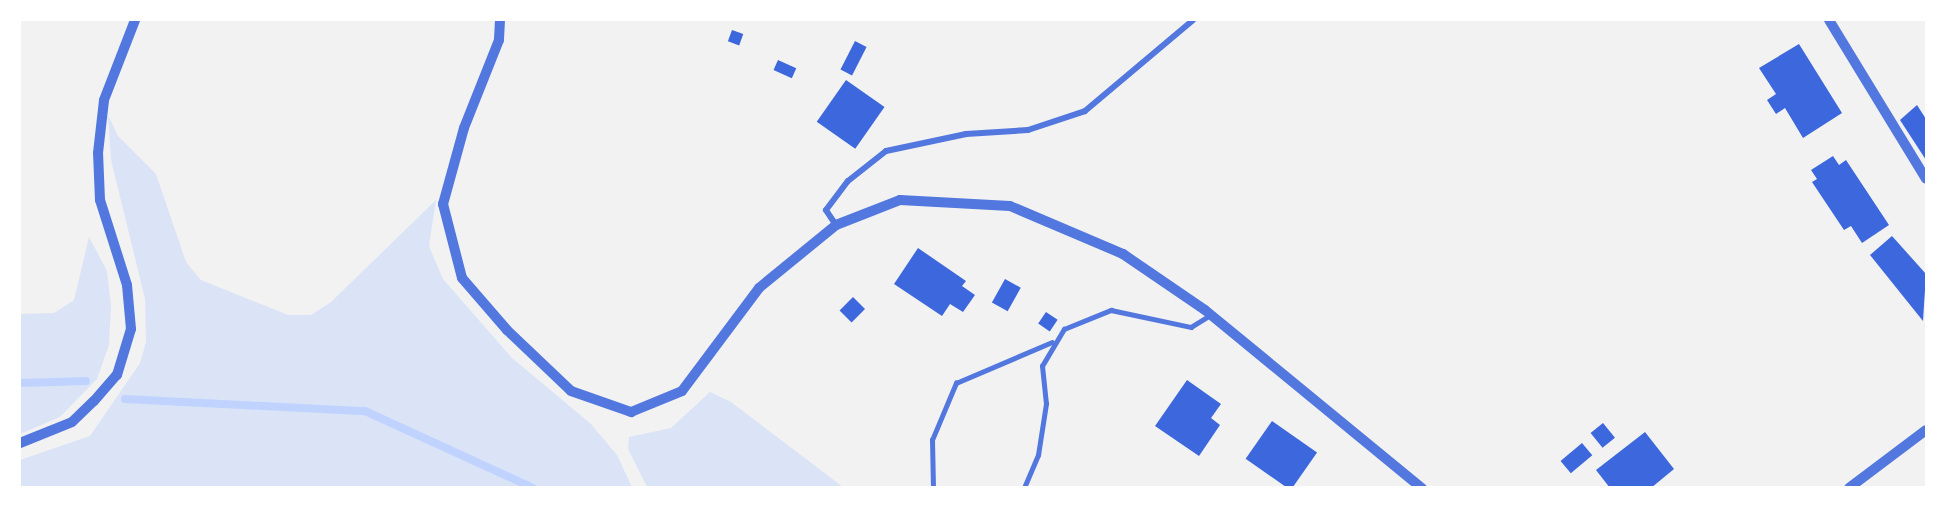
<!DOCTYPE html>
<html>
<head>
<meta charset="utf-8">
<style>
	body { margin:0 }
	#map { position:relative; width:1946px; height:507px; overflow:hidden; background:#f2f2f2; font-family:Rubik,sans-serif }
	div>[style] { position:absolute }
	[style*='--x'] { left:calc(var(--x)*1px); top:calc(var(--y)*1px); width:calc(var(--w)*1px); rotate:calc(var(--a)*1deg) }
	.green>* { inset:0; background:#dbe4f7 }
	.stream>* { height:8px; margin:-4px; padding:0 4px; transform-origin:4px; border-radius:4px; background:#bfd3fe }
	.building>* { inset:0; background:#3d67dc; transform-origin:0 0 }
	.service>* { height:4.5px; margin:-2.25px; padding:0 2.25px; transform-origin:2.25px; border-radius:2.25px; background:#5277de }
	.minor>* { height:6px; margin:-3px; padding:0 3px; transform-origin:3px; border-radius:3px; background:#5277de }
	.tertiary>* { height:10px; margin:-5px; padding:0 5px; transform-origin:5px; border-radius:5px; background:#5277de }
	span { translate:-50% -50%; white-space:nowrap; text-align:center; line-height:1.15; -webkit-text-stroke:5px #fff; paint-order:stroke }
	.frame { position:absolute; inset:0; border:21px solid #fff; pointer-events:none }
</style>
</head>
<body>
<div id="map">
	<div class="green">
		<i style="clip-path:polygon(108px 115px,118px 136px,156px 174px,186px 262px,201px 280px,288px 315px,311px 315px,331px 302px,436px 200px,429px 246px,443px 279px,512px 358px,591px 424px,617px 455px,632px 487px,20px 487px,20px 460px,90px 436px,140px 363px,146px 342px,145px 299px,111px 160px)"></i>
		<i style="clip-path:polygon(89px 237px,107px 271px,111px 306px,109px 345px,97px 379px,60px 417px,20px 434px,20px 314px,54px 313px,74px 300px)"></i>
		<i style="clip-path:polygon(710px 392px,731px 402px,843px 487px,647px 487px,628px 449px,629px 437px,671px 428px)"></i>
	</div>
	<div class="stream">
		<i style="--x:20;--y:383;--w:66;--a:-1.7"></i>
		<i style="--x:125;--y:399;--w:240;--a:2.9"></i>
		<i style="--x:365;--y:411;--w:185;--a:24.6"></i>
	</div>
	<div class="building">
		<i style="left:732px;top:30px;width:12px;height:12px;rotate:20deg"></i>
		<i style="left:855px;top:41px;width:13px;height:32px;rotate:27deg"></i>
		<i style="clip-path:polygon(1799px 44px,1842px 113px,1803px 138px,1785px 108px,1776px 114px,1767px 100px,1776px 94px,1759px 68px)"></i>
		<i style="left:778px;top:60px;width:20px;height:11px;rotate:24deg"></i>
		<i style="left:846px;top:80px;width:47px;height:51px;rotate:35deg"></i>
		<i style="clip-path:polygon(1917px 105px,1926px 119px,1926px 160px,1900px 120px)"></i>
		<i style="clip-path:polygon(1833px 156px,1839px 165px,1846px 160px,1889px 225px,1862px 243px,1851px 226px,1844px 230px,1812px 182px,1817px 179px,1811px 170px)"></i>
		<i style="clip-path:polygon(1892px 236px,1926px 274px,1923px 321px,1870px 255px)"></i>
		<i style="clip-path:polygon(918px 248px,966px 281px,962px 286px,975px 295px,963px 312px,950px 304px,942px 316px,894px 284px)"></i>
		<i style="left:1005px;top:279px;width:18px;height:27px;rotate:29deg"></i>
		<i style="left:853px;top:297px;width:17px;height:19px;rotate:45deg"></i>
		<i style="left:1046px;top:312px;width:14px;height:14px;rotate:34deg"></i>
		<i style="clip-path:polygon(1187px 380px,1221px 404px,1211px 418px,1220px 425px,1199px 456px,1155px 426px)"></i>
		<i style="left:1272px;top:421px;width:55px;height:46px;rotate:35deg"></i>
		<i style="left:1603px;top:423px;width:19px;height:16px;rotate:51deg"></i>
		<i style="clip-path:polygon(1645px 432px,1674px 469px,1651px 488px,1610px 488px,1596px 470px)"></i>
		<i style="left:1582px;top:443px;width:16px;height:28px;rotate:50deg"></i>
	</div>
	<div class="service">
		<i style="--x:933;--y:488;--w:48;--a:-91.2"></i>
		<i style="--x:932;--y:440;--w:62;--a:-67.2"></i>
		<i style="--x:956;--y:383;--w:104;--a:-23.1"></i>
		<i style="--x:1024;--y:488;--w:36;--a:-67"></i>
		<i style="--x:1038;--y:455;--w:52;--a:-81.1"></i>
		<i style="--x:1046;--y:404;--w:38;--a:-96"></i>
		<i style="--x:1042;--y:366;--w:43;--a:-59.3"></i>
		<i style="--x:1064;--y:329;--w:51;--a:-22"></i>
		<i style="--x:1111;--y:310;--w:82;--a:12"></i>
		<i style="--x:1191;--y:327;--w:22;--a:-32"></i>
	</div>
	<div class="minor">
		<i style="--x:836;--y:225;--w:18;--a:-124"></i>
		<i style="--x:826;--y:210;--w:36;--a:-53"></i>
		<i style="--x:848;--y:181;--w:48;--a:-38.3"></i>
		<i style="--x:886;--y:151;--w:82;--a:-12"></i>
		<i style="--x:966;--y:134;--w:62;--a:-3.7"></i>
		<i style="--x:1028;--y:130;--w:60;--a:-18.4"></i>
		<i style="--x:1085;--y:111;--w:141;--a:-40.1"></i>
	</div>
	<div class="tertiary">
		<i style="--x:500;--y:20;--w:20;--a:93"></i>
		<i style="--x:499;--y:40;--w:95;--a:111.7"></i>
		<i style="--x:464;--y:128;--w:79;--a:105.4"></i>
		<i style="--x:443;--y:204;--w:76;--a:75.6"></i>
		<i style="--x:462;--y:278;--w:69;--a:49.1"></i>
		<i style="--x:507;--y:330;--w:88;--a:43.6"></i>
		<i style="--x:571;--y:391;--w:64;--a:19.3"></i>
		<i style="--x:631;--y:412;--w:55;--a:-22.4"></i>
		<i style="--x:682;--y:391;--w:129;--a:-53.2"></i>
		<i style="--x:759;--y:288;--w:99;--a:-39.3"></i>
		<i style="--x:836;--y:225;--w:69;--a:-21.3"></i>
		<i style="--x:900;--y:200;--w:110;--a:3.1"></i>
		<i style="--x:1010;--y:206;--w:123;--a:23"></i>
		<i style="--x:1123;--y:254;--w:99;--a:34.3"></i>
		<i style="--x:1205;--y:310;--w:281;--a:39.4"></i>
		<i style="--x:1829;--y:20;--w:186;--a:58.6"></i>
		<i style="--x:20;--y:443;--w:56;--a:-22"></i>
		<i style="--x:72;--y:422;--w:30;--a:-44"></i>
		<i style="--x:94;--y:401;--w:35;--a:-49"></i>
		<i style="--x:117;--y:375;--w:48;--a:-73.1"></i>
		<i style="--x:131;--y:329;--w:44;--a:-95.2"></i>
		<i style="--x:127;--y:285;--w:89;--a:-107.6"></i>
		<i style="--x:100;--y:200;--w:47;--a:-92.4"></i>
		<i style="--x:98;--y:153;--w:53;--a:-83.5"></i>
		<i style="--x:104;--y:100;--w:86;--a:-68.8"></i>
		<i style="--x:1849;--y:488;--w:96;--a:-37"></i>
	</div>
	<div class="frame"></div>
</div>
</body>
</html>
